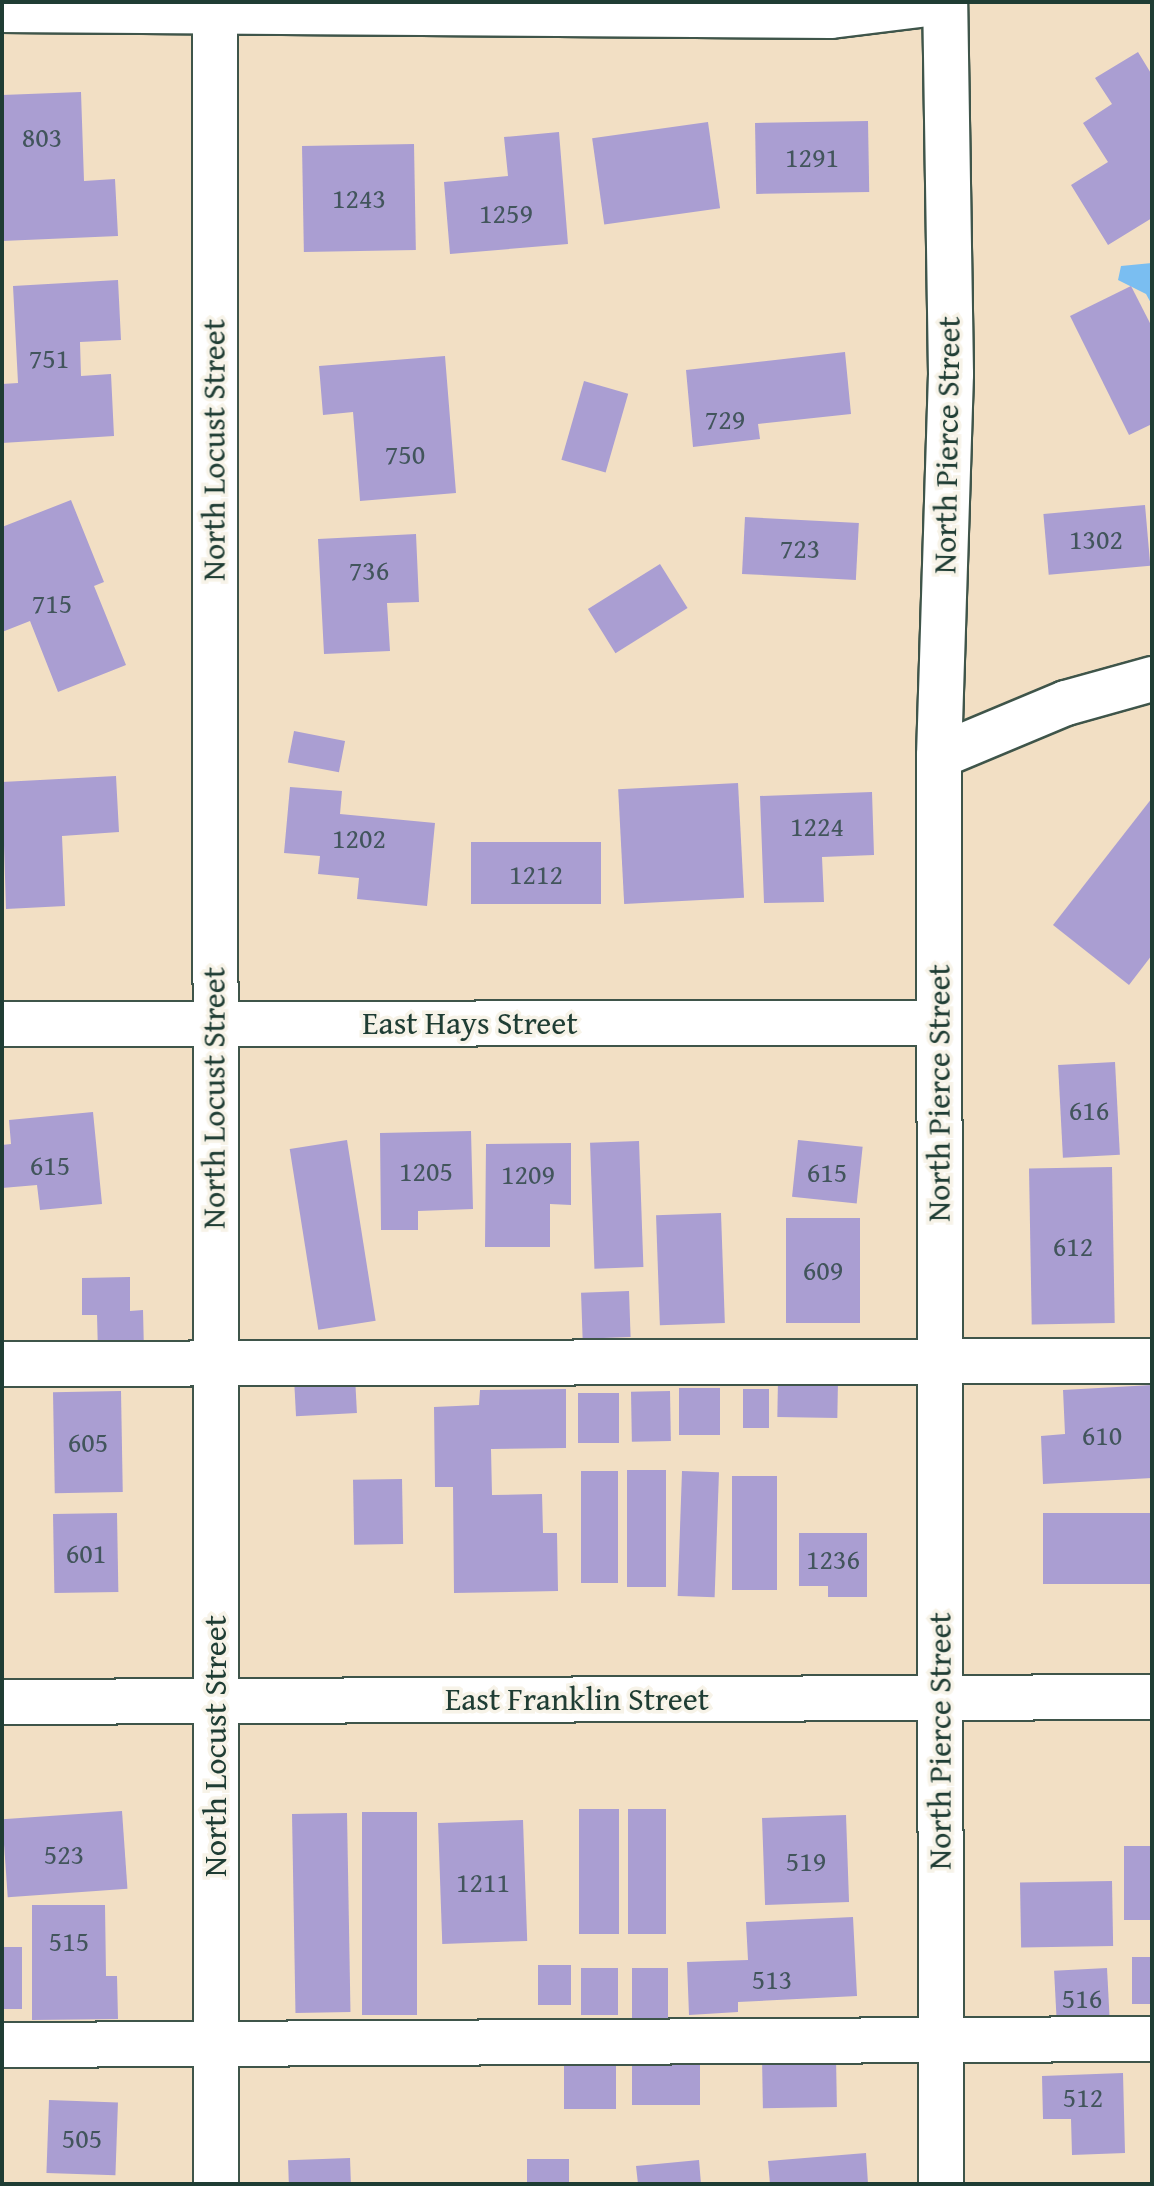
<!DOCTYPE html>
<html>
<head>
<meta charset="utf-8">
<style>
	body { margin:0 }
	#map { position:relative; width:1154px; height:2186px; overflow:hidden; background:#f2dfc4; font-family:"Gentium Book Plus",serif }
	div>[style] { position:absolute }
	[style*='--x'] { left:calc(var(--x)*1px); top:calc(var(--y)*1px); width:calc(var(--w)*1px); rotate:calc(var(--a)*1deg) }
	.water>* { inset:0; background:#7abef1 }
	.building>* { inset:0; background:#aa9ed2; transform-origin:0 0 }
	.roads { filter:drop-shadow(2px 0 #3f554a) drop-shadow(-2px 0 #3f554a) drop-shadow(0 2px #3f554a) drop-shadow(0 -2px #3f554a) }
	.minor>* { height:44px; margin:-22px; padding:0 22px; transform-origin:22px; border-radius:22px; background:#fff }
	span { translate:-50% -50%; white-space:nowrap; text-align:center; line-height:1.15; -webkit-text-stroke:7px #f7f3e8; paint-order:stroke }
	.number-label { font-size:28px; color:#42555c }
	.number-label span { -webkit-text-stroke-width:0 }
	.street-label { font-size:32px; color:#1f3d34 }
	.frame { position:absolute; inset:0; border:4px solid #1f3d34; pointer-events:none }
</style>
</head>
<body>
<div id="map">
	<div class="water">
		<i style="clip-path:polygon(1152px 263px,1152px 305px,1146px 294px,1118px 280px,1121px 266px)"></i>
	</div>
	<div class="building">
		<i style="clip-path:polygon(1138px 52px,1152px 75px,1152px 218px,1108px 245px,1071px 185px,1108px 162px,1083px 123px,1112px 104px,1095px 78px)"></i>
		<i style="clip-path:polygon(81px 92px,84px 181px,115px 179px,118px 236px,2px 241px,2px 95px)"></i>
		<i style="left:868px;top:121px;width:71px;height:113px;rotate:89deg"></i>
		<i style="left:708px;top:122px;width:87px;height:117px;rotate:82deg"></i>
		<i style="clip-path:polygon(559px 132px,568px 244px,450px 254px,444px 182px,508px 176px,504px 137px)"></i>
		<i style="left:414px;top:144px;width:106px;height:112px;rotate:89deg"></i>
		<i style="clip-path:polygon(118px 280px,121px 340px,80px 342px,81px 376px,111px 374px,114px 436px,2px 443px,2px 384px,18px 383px,13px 286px)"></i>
		<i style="clip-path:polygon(1131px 286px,1152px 327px,1152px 424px,1129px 435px,1070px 316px)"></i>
		<i style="clip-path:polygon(845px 352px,851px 414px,758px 424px,760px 439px,693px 447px,686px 370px)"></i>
		<i style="clip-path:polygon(445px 356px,456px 493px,360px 501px,353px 412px,323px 415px,319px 366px)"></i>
		<i style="left:584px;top:381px;width:46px;height:82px;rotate:16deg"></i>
		<i style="clip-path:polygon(71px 500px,104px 582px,94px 586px,126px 665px,58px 692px,30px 621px,2px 632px,2px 527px)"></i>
		<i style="left:1145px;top:505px;width:61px;height:102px;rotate:85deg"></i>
		<i style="left:745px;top:517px;width:114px;height:57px;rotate:3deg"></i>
		<i style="clip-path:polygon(416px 534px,419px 602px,387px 603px,390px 651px,324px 654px,318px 539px)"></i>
		<i style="left:660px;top:564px;width:52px;height:85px;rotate:58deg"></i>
		<i style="left:294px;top:731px;width:52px;height:32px;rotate:11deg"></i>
		<i style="clip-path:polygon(116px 776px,119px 832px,62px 836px,65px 906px,6px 909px,2px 782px)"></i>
		<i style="left:738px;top:783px;width:115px;height:120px;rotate:87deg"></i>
		<i style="clip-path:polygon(290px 787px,342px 791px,340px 814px,435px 823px,427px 906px,357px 899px,359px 878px,318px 874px,320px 856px,284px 853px)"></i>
		<i style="clip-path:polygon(872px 792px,874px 855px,822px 857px,824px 902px,764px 903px,760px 796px)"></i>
		<i style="clip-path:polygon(1152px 798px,1152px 955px,1129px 985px,1053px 925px)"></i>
		<i style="left:471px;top:842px;width:130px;height:62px"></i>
		<i style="left:1115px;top:1062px;width:93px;height:57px;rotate:87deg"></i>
		<i style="clip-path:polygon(93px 1112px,102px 1204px,40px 1210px,37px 1185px,2px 1188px,2px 1145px,11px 1144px,9px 1120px)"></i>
		<i style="clip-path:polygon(471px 1131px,473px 1209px,418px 1211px,418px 1230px,381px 1230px,380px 1133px)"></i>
		<i style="left:347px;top:1140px;width:183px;height:58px;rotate:81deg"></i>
		<i style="left:798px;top:1140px;width:65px;height:57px;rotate:6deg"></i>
		<i style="left:639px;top:1141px;width:126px;height:49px;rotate:88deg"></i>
		<i style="clip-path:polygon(571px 1143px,571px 1205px,550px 1204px,550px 1247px,485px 1247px,486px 1144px)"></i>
		<i style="left:1112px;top:1167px;width:156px;height:83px;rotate:89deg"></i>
		<i style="left:721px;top:1213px;width:110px;height:65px;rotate:88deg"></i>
		<i style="left:786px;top:1218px;width:74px;height:105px"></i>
		<i style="clip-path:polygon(130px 1277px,130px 1311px,143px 1310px,144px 1352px,98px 1353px,97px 1315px,82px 1315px,82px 1278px)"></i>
		<i style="left:629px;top:1291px;width:46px;height:48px;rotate:88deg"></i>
		<i style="left:355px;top:1376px;width:37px;height:61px;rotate:87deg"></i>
		<i style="left:778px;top:1379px;width:60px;height:38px;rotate:1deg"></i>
		<i style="clip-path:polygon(1152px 1385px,1152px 1478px,1043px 1484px,1041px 1436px,1065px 1434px,1063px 1390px)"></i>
		<i style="left:679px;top:1388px;width:41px;height:47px"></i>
		<i style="clip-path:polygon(566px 1389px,566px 1448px,491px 1449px,492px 1495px,542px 1494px,543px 1533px,557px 1533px,558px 1591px,454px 1593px,453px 1487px,435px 1487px,434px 1407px,479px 1405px,480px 1390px)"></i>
		<i style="left:743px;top:1389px;width:26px;height:39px"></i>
		<i style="left:121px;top:1391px;width:101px;height:68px;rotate:89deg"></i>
		<i style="left:670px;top:1391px;width:50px;height:39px;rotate:89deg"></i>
		<i style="left:578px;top:1393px;width:41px;height:50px"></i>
		<i style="left:627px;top:1470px;width:39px;height:117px"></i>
		<i style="left:581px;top:1471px;width:37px;height:112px"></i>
		<i style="left:682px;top:1471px;width:37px;height:125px;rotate:2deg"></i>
		<i style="left:732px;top:1476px;width:45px;height:114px"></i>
		<i style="left:402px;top:1479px;width:65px;height:49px;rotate:89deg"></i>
		<i style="left:117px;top:1513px;width:79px;height:64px;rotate:89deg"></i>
		<i style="left:1152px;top:1513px;width:71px;height:109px;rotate:90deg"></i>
		<i style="clip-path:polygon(799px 1533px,867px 1533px,867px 1597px,828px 1597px,828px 1586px,799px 1586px)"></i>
		<i style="left:579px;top:1809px;width:40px;height:125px"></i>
		<i style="left:628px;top:1809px;width:38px;height:125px"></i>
		<i style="left:122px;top:1811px;width:78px;height:120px;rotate:86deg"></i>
		<i style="left:362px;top:1812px;width:55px;height:203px"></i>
		<i style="left:347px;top:1813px;width:199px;height:55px;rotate:89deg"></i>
		<i style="left:846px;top:1815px;width:87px;height:84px;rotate:88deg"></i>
		<i style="left:523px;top:1820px;width:121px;height:85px;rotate:88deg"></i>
		<i style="left:1152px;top:1846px;width:74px;height:28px;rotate:90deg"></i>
		<i style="left:1112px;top:1881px;width:65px;height:92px;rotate:89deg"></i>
		<i style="clip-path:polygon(32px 1905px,105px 1905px,106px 1976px,117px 1976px,118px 2019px,32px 2020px)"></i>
		<i style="clip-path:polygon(853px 1917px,857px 1996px,738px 2002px,738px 2012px,689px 2015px,687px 1962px,748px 1960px,746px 1922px)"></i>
		<i style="left:2px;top:1947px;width:20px;height:62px"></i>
		<i style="left:1132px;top:1957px;width:20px;height:47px"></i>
		<i style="left:538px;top:1965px;width:33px;height:40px"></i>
		<i style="left:618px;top:1968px;width:47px;height:37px;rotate:90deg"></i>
		<i style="left:668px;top:1968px;width:50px;height:36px;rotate:90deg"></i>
		<i style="left:1107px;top:1968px;width:58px;height:53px;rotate:87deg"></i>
		<i style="left:700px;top:2056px;width:49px;height:68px;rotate:90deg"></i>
		<i style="left:836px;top:2056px;width:51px;height:74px;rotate:89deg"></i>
		<i style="left:564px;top:2058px;width:52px;height:51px"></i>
		<i style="clip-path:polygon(1123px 2073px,1125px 2153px,1072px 2155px,1071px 2119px,1043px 2119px,1042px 2076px)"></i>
		<i style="left:49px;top:2100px;width:69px;height:73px;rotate:2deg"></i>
		<i style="clip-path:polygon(866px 2153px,868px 2184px,770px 2184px,768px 2161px)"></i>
		<i style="left:350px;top:2158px;width:26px;height:62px;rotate:88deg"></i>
		<i style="left:527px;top:2159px;width:42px;height:25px"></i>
		<i style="clip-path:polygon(699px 2160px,701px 2184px,638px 2184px,636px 2166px)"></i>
	</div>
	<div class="roads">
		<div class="minor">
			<i style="--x:2;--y:10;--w:829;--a:0.41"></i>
			<i style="--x:831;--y:16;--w:114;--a:-7.1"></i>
			<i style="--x:215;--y:12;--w:2172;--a:89.97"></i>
			<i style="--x:939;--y:756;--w:138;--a:-22.7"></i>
			<i style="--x:1066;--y:703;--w:89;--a:-15.6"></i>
			<i style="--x:2;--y:1024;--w:936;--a:-0.06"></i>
			<i style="--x:2;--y:1364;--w:1150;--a:-0.15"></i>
			<i style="--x:2;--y:1702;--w:1150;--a:-0.25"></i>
			<i style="--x:2;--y:2045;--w:1150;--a:-0.3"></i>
			<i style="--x:941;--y:2184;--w:1428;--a:-90.08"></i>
			<i style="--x:939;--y:756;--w:382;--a:-88.2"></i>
			<i style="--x:951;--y:374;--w:372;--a:-90.9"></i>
		</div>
	</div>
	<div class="number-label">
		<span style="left:42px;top:137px">803</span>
		<span style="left:812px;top:157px">1291</span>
		<span style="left:359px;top:198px">1243</span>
		<span style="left:506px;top:213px">1259</span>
		<span style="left:49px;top:358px">751</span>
		<span style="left:725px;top:419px">729</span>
		<span style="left:405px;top:454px">750</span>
		<span style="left:1096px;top:539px">1302</span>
		<span style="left:800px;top:548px">723</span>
		<span style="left:369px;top:570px">736</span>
		<span style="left:52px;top:603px">715</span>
		<span style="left:817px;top:826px">1224</span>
		<span style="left:359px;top:838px">1202</span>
		<span style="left:536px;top:874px">1212</span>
		<span style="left:1089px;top:1110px">616</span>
		<span style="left:50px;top:1165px">615</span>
		<span style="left:426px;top:1171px">1205</span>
		<span style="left:827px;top:1172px">615</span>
		<span style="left:528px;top:1174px">1209</span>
		<span style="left:1073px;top:1246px">612</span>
		<span style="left:823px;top:1270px">609</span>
		<span style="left:1102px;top:1435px">610</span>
		<span style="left:88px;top:1442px">605</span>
		<span style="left:86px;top:1553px">601</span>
		<span style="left:833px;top:1559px">1236</span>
		<span style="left:64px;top:1854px">523</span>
		<span style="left:806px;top:1861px">519</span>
		<span style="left:483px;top:1882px">1211</span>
		<span style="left:69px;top:1941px">515</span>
		<span style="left:772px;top:1979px">513</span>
		<span style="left:1082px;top:1998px">516</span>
		<span style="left:1083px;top:2097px">512</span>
		<span style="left:82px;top:2138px">505</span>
	</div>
	<div class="street-label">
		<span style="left:947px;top:445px;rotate:-89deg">North Pierce Street</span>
		<span style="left:214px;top:450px;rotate:-90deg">North Locust Street</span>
		<span style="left:470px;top:1023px">East Hays Street</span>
		<span style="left:939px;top:1093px;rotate:-90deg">North Pierce Street</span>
		<span style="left:214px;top:1098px;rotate:-90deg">North Locust Street</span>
		<span style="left:577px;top:1699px">East Franklin Street</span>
		<span style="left:940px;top:1741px;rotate:-90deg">North Pierce Street</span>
		<span style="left:215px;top:1746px;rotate:-90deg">North Locust Street</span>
	</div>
	<div class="frame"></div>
</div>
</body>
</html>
